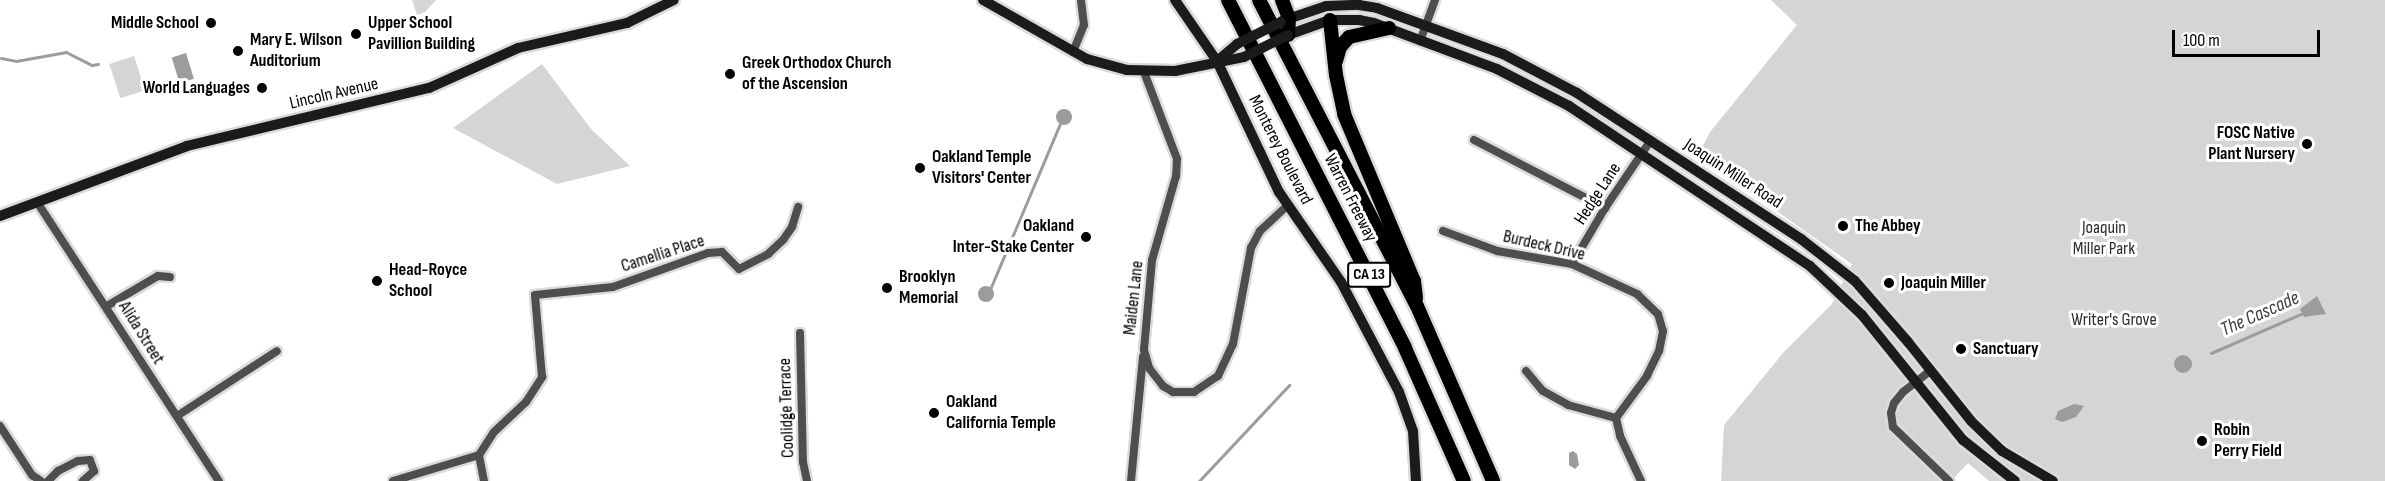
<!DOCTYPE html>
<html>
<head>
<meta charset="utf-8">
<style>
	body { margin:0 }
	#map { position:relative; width:2385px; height:481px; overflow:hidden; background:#fff; font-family:"Sofia Sans Condensed",sans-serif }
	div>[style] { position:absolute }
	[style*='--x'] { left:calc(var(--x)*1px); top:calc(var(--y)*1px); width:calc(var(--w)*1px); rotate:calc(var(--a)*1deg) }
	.green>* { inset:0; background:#d5d5d5; transform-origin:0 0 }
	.water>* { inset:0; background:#9c9c9c; transform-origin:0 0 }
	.round { border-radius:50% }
	.stream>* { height:3px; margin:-1.5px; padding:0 1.5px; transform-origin:1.5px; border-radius:1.5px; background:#9c9c9c }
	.roads { filter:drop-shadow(2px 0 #dbdbdb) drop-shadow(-2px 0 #dbdbdb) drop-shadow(0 2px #dbdbdb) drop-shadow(0 -2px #dbdbdb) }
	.street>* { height:8px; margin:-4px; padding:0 4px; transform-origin:4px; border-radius:4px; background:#4e4e4e }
	.secondary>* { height:10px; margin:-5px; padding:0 5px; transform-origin:5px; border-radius:5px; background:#1b1b1b }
	.highway>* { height:14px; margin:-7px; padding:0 7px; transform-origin:7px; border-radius:7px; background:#000 }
	.secondary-bridge>* { height:10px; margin:-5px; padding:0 5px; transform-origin:5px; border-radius:5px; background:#1b1b1b }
	.dots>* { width:16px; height:16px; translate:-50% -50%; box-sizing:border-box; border:3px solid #fff; border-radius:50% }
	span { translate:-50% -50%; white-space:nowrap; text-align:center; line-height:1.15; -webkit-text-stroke:6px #fff; paint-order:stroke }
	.shield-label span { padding:2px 4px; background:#fff; border:2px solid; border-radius:4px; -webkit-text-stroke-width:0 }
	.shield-label { font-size:16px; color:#000; font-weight:700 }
	.poi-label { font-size:18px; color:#000; font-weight:700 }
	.right { translate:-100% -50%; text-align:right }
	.left { translate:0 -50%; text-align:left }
	.street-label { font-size:18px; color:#000 }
	.park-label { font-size:18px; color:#2c2c2c }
	.water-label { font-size:20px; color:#3d3d3d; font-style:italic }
	.scale { position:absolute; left:2172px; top:30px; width:148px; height:27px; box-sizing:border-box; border:3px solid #000; border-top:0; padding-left:8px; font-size:18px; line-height:21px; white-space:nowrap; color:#000; -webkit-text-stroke:4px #fff; paint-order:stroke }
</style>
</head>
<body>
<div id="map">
	<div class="green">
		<i style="clip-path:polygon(412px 0,436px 0,425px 12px,417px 15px)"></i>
		<i style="clip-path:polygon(1771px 0,2385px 0,2385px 481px,1989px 481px,1968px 463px,1951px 481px,1721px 481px,1724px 425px,1783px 353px,1832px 304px,1852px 264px,1698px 156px,1710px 132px,1797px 25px)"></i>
		<i style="left:134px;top:56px;width:36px;height:26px;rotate:72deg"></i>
		<i style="clip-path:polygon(542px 64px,591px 129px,630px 166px,557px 184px,453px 128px)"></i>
	</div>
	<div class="water">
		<i style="left:186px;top:53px;width:27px;height:15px;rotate:73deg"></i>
		<i class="round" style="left:1056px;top:109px;width:16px;height:16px"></i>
		<i class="round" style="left:978px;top:286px;width:16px;height:16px"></i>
		<i style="clip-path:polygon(2317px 296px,2326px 314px,2304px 317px,2300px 309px)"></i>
		<i class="round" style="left:2174px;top:355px;width:18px;height:18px"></i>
		<i style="clip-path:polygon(2074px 404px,2084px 406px,2076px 417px,2062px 422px,2055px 419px,2058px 411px)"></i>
		<i style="clip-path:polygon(1573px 451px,1577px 454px,1579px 465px,1575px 469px,1569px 465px,1569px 453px)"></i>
	</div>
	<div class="stream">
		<i style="--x:1;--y:58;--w:15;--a:11"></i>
		<i style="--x:16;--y:61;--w:51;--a:-10.2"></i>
		<i style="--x:66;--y:52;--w:29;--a:27"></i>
		<i style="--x:92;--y:65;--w:6;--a:-9"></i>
		<i style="--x:991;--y:287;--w:177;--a:-67.1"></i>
		<i style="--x:2211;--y:353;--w:100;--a:-23.5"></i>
		<i style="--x:1199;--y:481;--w:132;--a:-46.8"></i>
	</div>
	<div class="roads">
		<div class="street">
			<i style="--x:1420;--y:41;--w:44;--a:-69.9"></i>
			<i style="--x:1073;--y:52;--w:29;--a:-68"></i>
			<i style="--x:1084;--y:25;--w:25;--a:-97"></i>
			<i style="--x:1144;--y:72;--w:93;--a:69.2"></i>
			<i style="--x:1177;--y:159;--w:17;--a:93"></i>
			<i style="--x:1176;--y:176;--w:87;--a:105.9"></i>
			<i style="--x:1152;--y:260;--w:90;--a:95.1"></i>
			<i style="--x:1144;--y:350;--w:19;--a:74"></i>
			<i style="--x:1149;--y:368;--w:23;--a:52"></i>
			<i style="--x:1163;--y:386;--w:12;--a:31"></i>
			<i style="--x:1173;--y:392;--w:21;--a:0"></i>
			<i style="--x:1194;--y:392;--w:29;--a:-34"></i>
			<i style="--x:1218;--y:376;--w:35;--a:-65"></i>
			<i style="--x:1233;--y:344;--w:98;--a:-79.4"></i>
			<i style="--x:1251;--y:248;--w:19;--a:-62"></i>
			<i style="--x:1260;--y:231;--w:38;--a:-43"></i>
			<i style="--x:1474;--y:140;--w:148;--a:27.4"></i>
			<i style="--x:37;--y:202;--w:333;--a:56.9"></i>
			<i style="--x:1443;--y:231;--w:58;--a:20.3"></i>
			<i style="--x:1497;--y:251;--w:76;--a:9.8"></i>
			<i style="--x:1572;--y:264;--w:72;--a:24.8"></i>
			<i style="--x:1637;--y:294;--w:29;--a:44"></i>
			<i style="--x:1658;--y:314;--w:18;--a:74"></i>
			<i style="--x:1663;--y:331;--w:20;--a:101"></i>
			<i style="--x:1659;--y:351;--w:28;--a:116"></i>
			<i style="--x:1647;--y:376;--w:52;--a:126.4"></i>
			<i style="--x:1616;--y:418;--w:18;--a:77"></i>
			<i style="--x:1620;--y:436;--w:50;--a:65"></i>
			<i style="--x:1572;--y:264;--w:65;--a:-59.5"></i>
			<i style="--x:1605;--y:208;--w:82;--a:-55.9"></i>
			<i style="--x:107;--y:306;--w:59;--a:-30.5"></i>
			<i style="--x:158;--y:276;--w:12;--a:5"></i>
			<i style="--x:800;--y:333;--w:129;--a:88.7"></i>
			<i style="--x:803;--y:462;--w:19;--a:78"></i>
			<i style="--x:1526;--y:371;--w:26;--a:50"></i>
			<i style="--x:1543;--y:391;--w:29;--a:29"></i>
			<i style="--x:1568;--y:405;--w:50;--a:15.2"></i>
			<i style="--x:1930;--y:371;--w:34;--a:142"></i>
			<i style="--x:1903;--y:392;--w:14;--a:129"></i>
			<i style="--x:1894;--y:403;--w:10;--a:107"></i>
			<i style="--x:1891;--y:413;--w:14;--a:82"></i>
			<i style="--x:1893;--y:427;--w:78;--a:44"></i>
			<i style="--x:177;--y:416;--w:119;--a:-33"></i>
			<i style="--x:0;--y:426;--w:59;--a:56.9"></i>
			<i style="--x:32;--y:475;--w:11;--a:34"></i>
			<i style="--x:48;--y:481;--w:14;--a:-45"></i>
			<i style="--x:58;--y:471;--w:22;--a:-27"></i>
			<i style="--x:78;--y:461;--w:12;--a:-5"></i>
			<i style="--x:90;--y:460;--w:12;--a:70"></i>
			<i style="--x:94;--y:471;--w:15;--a:138"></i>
			<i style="--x:393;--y:481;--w:90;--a:-16.8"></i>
			<i style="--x:484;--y:481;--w:26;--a:-101"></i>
			<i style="--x:479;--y:455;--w:27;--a:-57"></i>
			<i style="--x:494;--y:432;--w:44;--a:-43.2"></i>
			<i style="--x:526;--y:402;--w:30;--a:-57"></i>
			<i style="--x:542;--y:377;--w:82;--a:-94.9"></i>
			<i style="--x:535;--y:295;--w:78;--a:-5.9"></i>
			<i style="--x:613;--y:287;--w:101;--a:-19.7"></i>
			<i style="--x:708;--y:253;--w:14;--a:-4"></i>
			<i style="--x:722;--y:252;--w:24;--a:45"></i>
			<i style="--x:739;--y:269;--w:33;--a:-27"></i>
			<i style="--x:768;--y:254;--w:21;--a:-43"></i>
			<i style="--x:783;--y:240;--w:16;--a:-55"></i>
			<i style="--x:792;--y:227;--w:21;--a:-73"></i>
			<i style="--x:1131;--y:481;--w:125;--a:-84.5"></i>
		</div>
		<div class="secondary">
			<i style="--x:983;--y:0;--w:120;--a:29.6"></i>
			<i style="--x:1087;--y:59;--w:41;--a:15.4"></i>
			<i style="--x:1127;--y:70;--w:48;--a:1.2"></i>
			<i style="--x:1175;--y:71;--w:70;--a:-11.5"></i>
			<i style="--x:1175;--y:0;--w:74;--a:55.5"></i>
			<i style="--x:1217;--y:61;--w:145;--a:64.7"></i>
			<i style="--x:1279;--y:192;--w:109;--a:55.4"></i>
			<i style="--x:1341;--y:282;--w:124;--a:62.2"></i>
			<i style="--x:1399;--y:392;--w:41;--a:70.3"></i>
			<i style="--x:1413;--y:431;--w:50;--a:86.6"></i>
			<i style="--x:1282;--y:21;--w:46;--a:-18.8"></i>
			<i style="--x:1326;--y:6;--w:33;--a:-2"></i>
			<i style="--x:1359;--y:5;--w:18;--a:9"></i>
			<i style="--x:1377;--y:8;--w:134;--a:20.1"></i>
			<i style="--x:1503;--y:54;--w:84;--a:27.8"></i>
			<i style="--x:1577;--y:93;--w:267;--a:33.1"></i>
			<i style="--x:1801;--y:239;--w:68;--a:37.9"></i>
			<i style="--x:1855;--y:281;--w:81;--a:49"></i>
			<i style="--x:1908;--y:342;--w:101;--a:51.4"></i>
			<i style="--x:1971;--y:421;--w:43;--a:44.1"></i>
			<i style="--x:2002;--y:451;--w:59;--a:30.5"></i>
			<i style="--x:1288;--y:35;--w:45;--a:-19.7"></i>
			<i style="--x:1330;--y:20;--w:29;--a:0"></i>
			<i style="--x:1359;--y:20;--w:15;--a:11"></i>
			<i style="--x:1374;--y:23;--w:131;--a:20.5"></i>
			<i style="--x:1497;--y:69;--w:81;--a:27.2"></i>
			<i style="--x:1569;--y:106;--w:289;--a:33.6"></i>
			<i style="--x:1810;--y:266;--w:71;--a:43.3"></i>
			<i style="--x:1862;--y:315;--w:161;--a:51.1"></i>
			<i style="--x:1963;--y:440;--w:66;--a:38.3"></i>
			<i style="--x:1217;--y:61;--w:26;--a:-40"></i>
			<i style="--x:0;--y:216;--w:200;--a:-20.5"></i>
			<i style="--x:187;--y:146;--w:249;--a:-13.5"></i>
			<i style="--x:429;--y:88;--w:98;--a:-24.2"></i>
			<i style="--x:518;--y:48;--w:112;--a:-12.9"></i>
			<i style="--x:627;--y:23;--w:52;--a:-26.1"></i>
		</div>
		<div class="highway">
			<i style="--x:1228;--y:0;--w:390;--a:63"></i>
			<i style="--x:1405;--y:348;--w:145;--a:66.1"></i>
			<i style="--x:1259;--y:0;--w:344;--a:62.7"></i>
			<i style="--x:1417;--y:306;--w:191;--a:66.5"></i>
			<i style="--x:1282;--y:0;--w:19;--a:69"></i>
			<i style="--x:1289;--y:18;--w:17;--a:93"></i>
			<i style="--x:1330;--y:20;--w:55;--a:83.8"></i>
			<i style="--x:1336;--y:75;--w:40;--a:78"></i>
			<i style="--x:1344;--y:114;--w:181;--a:67.3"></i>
			<i style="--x:1414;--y:281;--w:17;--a:83"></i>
			<i style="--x:1336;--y:61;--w:15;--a:-74"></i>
			<i style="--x:1340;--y:47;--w:13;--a:-48"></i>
			<i style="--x:1349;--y:37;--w:41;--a:-12.7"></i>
		</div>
	</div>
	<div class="secondary-bridge">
		<i style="--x:1237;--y:44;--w:49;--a:-26.6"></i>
		<i style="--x:1244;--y:57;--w:49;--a:-26.6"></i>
	</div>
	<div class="dots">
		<i style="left:211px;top:23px;background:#000"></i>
		<i style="left:356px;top:34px;background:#000"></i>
		<i style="left:238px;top:51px;background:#000"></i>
		<i style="left:730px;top:74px;background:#000"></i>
		<i style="left:262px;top:88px;background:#000"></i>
		<i style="left:2307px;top:144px;background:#000"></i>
		<i style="left:920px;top:168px;background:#000"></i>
		<i style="left:1843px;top:226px;background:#000"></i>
		<i style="left:1086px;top:237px;background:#000"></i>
		<i style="left:377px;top:281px;background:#000"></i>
		<i style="left:1889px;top:283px;background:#000"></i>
		<i style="left:887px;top:288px;background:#000"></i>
		<i style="left:1961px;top:349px;background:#000"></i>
		<i style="left:934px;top:413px;background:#000"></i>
		<i style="left:2202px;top:441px;background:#000"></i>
	</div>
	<div class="shield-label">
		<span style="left:1369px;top:275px">CA 13</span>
	</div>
	<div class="poi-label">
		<span class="right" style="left:199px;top:23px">Middle School</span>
		<span class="left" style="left:368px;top:34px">Upper School<br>Pavillion Building</span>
		<span class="left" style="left:250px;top:51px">Mary E. Wilson<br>Auditorium</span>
		<span class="left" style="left:742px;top:74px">Greek Orthodox Church<br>of the Ascension</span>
		<span class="right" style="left:250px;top:88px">World Languages</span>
		<span class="right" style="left:2295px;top:144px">FOSC Native<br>Plant Nursery</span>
		<span class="left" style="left:932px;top:168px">Oakland Temple<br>Visitors' Center</span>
		<span class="left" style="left:1855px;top:226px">The Abbey</span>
		<span class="right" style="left:1074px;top:237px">Oakland<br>Inter-Stake Center</span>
		<span class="left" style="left:389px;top:281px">Head-Royce<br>School</span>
		<span class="left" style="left:899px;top:288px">Brooklyn<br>Memorial</span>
		<span class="left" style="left:1901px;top:283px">Joaquin Miller</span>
		<span class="left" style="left:1973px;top:349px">Sanctuary</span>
		<span class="left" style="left:946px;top:413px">Oakland<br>California Temple</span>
		<span class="left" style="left:2214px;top:441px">Robin<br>Perry Field</span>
	</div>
	<div class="street-label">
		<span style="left:334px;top:94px;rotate:-13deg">Lincoln Avenue</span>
		<span style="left:1280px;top:150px;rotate:63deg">Monterey Boulevard</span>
		<span style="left:1733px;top:174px;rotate:33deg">Joaquin Miller Road</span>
		<span style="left:1598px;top:194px;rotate:-57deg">Hedge Lane</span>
		<span style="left:1350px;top:198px;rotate:63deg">Warren Freeway</span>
		<span style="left:1544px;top:246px;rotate:13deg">Burdeck Drive</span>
		<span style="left:663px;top:254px;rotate:-18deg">Camellia Place</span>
		<span style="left:1134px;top:298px;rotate:-84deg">Maiden Lane</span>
		<span style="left:141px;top:333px;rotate:58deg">Alida Street</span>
		<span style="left:787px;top:408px;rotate:-92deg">Coolidge Terrace</span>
	</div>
	<div class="park-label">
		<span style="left:2104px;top:239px">Joaquin<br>Miller Park</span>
		<span style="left:2114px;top:320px">Writer's Grove</span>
	</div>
	<div class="water-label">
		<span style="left:2260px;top:314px;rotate:-24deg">The Cascade</span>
	</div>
	<div class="scale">100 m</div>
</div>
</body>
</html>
